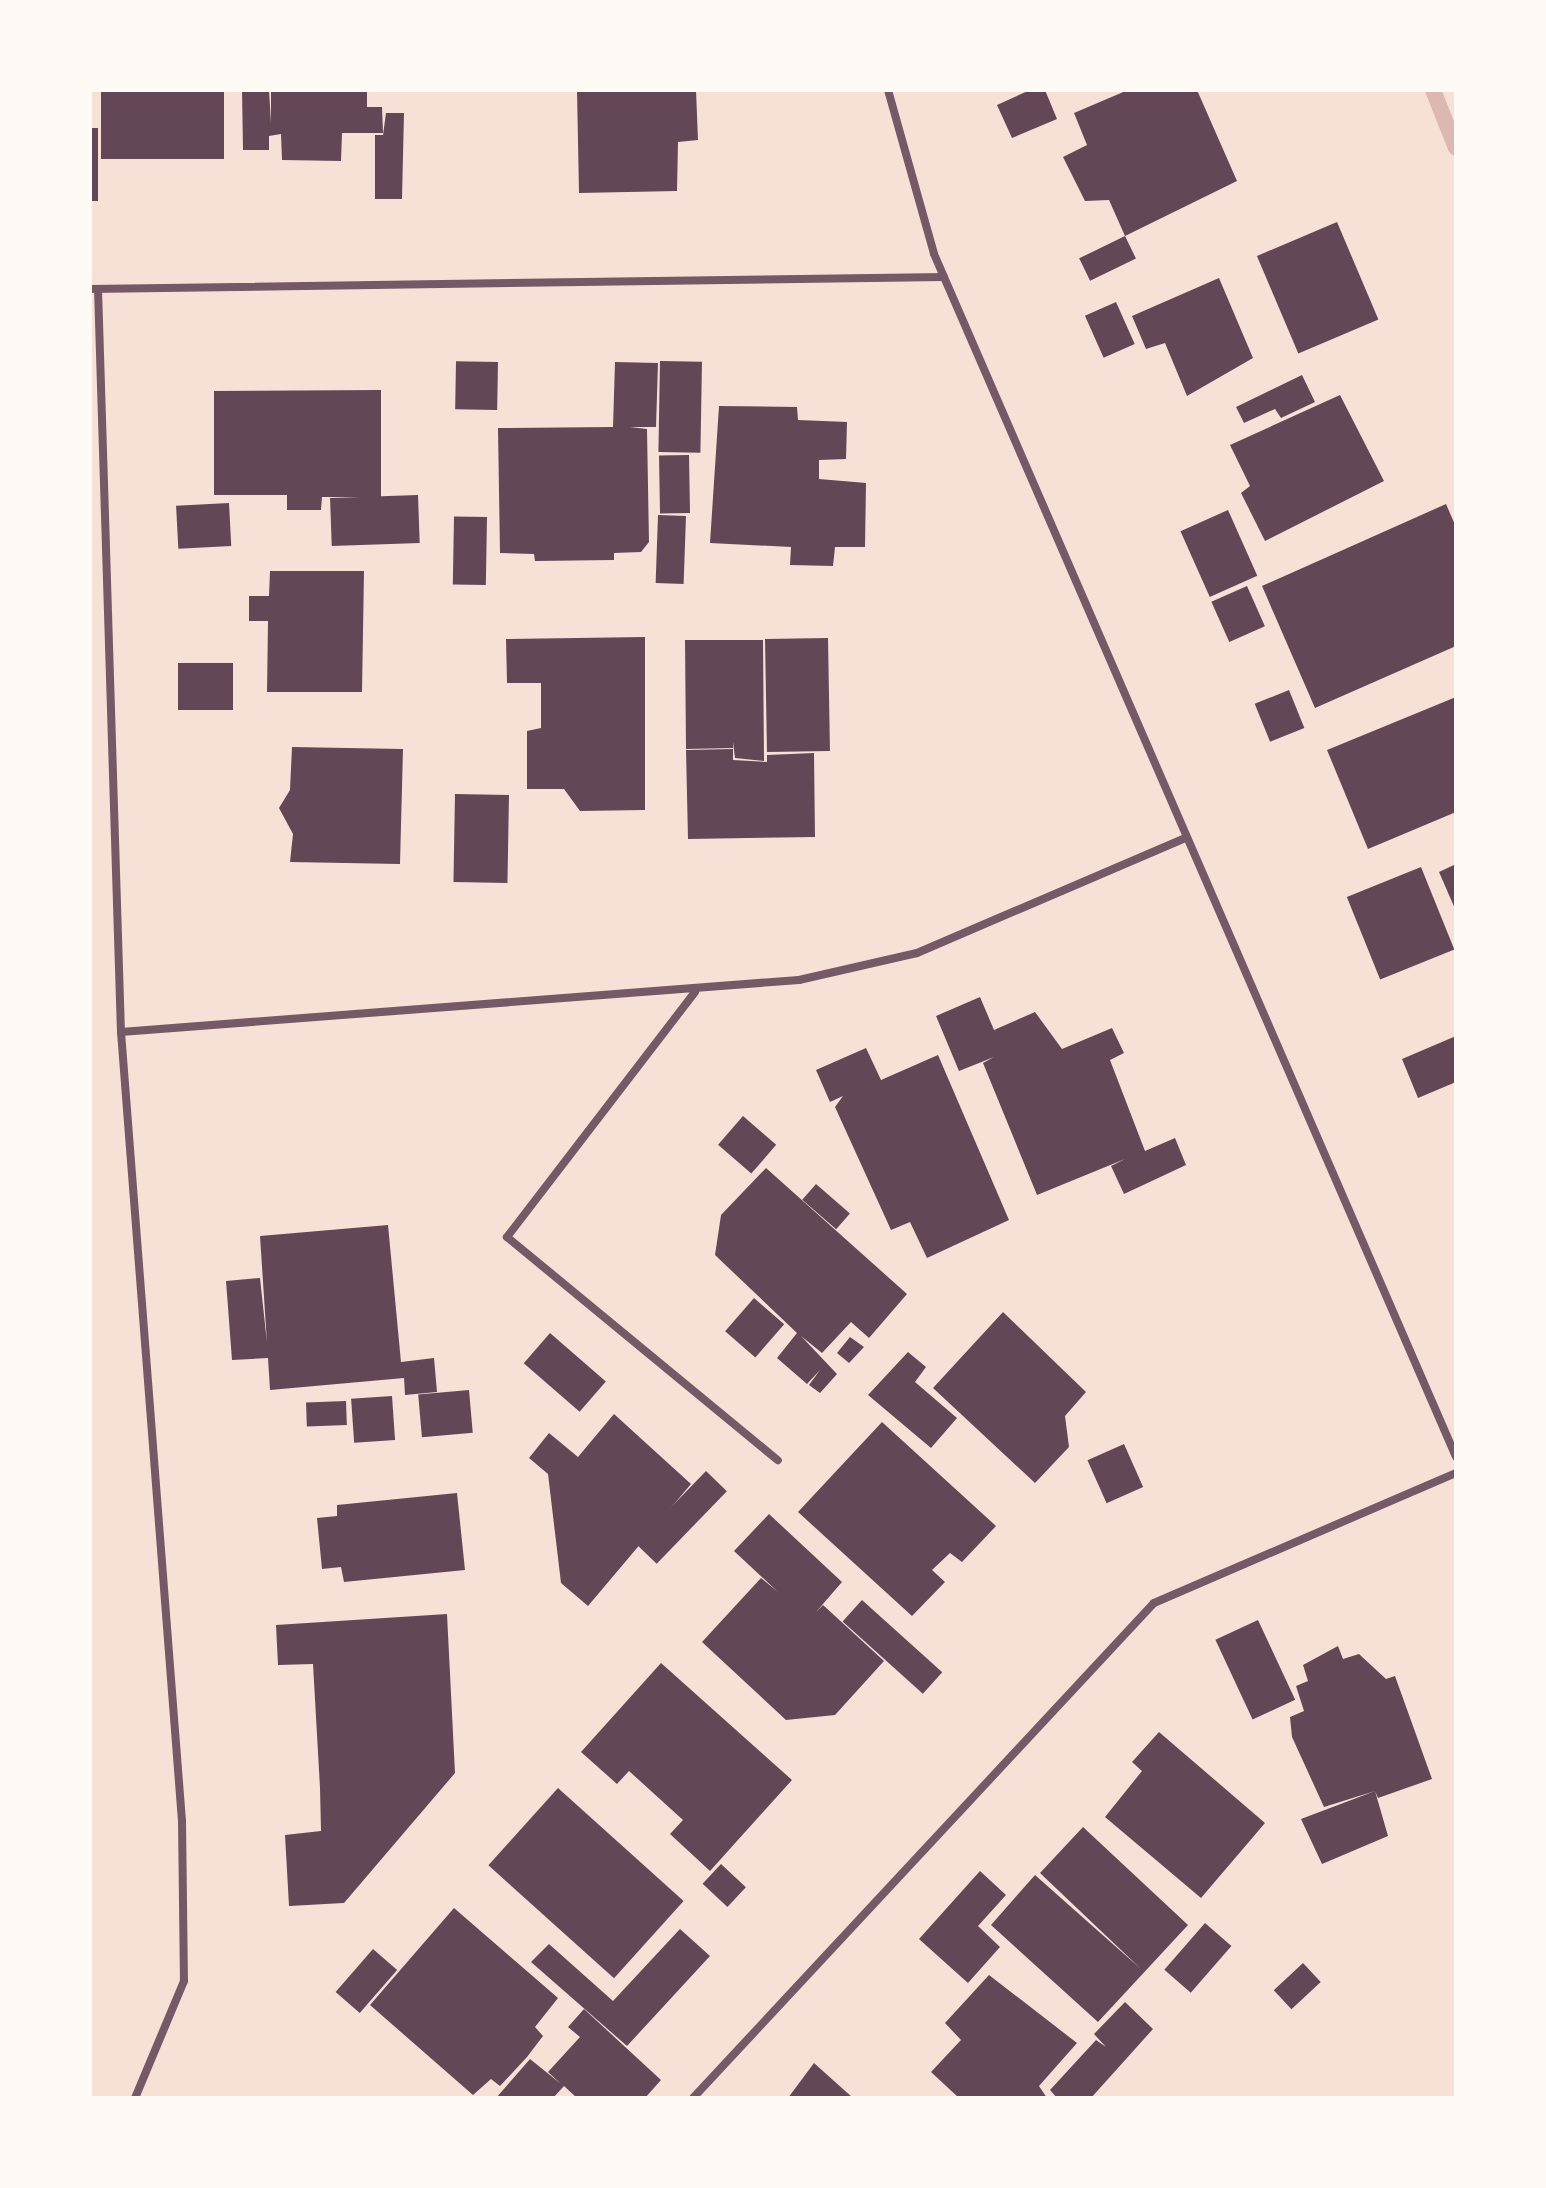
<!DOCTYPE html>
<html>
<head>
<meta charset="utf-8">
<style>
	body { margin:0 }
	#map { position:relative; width:1546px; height:2188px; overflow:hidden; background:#f7e1d7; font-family:"Asap Condensed",sans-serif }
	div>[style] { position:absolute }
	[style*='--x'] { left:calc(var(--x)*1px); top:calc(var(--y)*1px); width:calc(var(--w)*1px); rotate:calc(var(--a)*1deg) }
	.stream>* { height:16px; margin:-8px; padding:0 8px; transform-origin:8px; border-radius:8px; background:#dcb8b0 }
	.building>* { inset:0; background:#644757; transform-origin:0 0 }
	.minor>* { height:8px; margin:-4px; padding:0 4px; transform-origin:4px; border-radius:4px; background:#755966 }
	span { translate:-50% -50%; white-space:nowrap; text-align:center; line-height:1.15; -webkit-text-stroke:6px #fffaf5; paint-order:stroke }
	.frame { position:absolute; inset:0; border:92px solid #fffaf5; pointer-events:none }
</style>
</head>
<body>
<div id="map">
	<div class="stream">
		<i style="--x:1433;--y:90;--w:62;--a:68.4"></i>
	</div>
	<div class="building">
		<i style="left:101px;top:90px;width:123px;height:69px"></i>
		<i style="clip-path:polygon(242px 90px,269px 90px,271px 123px,271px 90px,367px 90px,367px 107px,382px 107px,383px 133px,342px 133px,341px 161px,282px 160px,281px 134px,269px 136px,269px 150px,243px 150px)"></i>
		<i style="clip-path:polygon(577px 90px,696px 90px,698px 140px,678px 142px,677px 191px,579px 193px)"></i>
		<i style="clip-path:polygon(1030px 90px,1045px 90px,1057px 119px,1012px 138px,997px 105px)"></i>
		<i style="clip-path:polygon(1128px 90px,1197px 90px,1237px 181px,1125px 236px,1109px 200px,1085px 201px,1063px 157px,1087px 145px,1074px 113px)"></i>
		<i style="clip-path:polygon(386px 113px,404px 113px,402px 199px,375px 199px,375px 135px,383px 135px)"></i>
		<i style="left:90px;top:128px;width:8px;height:73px"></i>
		<i style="left:1337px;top:222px;width:106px;height:87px;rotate:67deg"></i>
		<i style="left:1125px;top:236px;width:25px;height:51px;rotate:64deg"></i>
		<i style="clip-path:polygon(1219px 278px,1253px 358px,1187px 396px,1165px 343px,1146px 349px,1132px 316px)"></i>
		<i style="left:1116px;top:302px;width:46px;height:34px;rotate:66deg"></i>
		<i style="left:660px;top:361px;width:42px;height:91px;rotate:1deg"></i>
		<i style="left:498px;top:362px;width:48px;height:42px;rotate:91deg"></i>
		<i style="clip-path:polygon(615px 362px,658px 363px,656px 427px,630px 427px,647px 429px,649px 542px,641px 552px,614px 553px,614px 560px,535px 561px,534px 554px,500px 553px,498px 428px,613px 427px)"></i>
		<i style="clip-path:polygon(1302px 375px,1315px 402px,1281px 418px,1275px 409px,1244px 423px,1236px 407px)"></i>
		<i style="clip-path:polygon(381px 390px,381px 497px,322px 497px,321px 510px,287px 510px,287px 495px,214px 495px,214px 391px)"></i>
		<i style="clip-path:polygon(1340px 395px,1384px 481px,1265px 541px,1241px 493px,1250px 486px,1230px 445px)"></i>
		<i style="clip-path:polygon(719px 406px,797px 407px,798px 420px,847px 422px,846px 459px,819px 460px,819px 479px,866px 483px,865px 547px,835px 547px,833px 566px,790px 565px,791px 547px,710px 543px)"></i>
		<i style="left:689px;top:455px;width:58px;height:30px;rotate:89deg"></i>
		<i style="left:418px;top:495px;width:48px;height:88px;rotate:88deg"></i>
		<i style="left:229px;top:503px;width:43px;height:53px;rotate:87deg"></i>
		<i style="clip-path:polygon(1446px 504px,1456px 527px,1456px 646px,1315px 708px,1262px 586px)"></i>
		<i style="left:1228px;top:510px;width:72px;height:52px;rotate:66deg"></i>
		<i style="left:658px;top:515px;width:28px;height:68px;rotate:2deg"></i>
		<i style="left:487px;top:517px;width:68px;height:33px;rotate:91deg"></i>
		<i style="clip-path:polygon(270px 571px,364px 571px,362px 692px,267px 692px,268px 621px,249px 621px,249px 596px,269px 596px)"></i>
		<i style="left:1247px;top:586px;width:44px;height:39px;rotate:66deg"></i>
		<i style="clip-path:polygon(645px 637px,645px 810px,580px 811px,564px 789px,527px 789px,527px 731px,541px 728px,541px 683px,507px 683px,506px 639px)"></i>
		<i style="left:828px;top:638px;width:113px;height:63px;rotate:89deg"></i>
		<i style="clip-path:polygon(685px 640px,763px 640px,764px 761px,735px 758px,733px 742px,733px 748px,686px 749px)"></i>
		<i style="left:233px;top:663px;width:47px;height:55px;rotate:90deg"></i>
		<i style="left:1289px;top:690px;width:41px;height:37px;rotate:68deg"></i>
		<i style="clip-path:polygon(1456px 697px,1456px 812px,1368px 849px,1327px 750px)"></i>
		<i style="clip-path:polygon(292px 747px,403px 749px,400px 864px,290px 862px,293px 834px,279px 808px,290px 790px)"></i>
		<i style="clip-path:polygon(733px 749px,733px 760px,767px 762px,767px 755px,814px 753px,815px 837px,688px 839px,686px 750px)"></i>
		<i style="left:455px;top:794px;width:54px;height:88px;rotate:1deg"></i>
		<i style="clip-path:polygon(1456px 864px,1456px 911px,1439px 872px)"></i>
		<i style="left:1421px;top:867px;width:89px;height:80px;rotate:68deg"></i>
		<i style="clip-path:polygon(980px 997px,994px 1030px,1035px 1012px,1062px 1049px,1112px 1028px,1124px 1053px,1110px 1060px,1145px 1151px,1175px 1138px,1186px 1165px,1124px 1194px,1111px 1166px,1125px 1159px,1037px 1195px,983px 1063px,994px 1057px,959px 1071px,936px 1016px)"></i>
		<i style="clip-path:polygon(1456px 1036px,1456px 1082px,1418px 1098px,1402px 1059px)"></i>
		<i style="clip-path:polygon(866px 1048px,881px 1080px,938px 1055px,1009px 1220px,927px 1258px,910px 1222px,891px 1230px,835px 1107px,843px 1096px,830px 1102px,816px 1070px)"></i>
		<i style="left:743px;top:1116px;width:44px;height:38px;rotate:41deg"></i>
		<i style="clip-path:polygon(766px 1168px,907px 1294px,869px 1338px,851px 1322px,822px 1353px,801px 1336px,837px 1374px,820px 1393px,809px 1385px,820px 1370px,807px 1384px,777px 1358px,797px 1333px,715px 1255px,721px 1215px)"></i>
		<i style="left:816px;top:1184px;width:45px;height:21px;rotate:41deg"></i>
		<i style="clip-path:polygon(388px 1225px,401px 1362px,434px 1358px,437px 1392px,405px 1395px,404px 1378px,270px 1390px,268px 1358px,232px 1360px,226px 1281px,260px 1278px,267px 1343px,260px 1236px)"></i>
		<i style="left:754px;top:1298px;width:40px;height:44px;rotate:41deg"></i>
		<i style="clip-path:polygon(1003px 1312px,1086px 1392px,1065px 1416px,1069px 1447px,1035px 1483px,933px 1388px)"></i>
		<i style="left:550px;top:1333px;width:74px;height:40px;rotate:41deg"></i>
		<i style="clip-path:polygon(850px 1337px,864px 1347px,849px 1363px,837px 1353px)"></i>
		<i style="clip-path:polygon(908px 1352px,926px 1367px,915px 1382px,957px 1418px,931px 1448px,868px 1395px)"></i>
		<i style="left:469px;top:1390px;width:43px;height:51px;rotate:85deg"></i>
		<i style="left:392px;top:1396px;width:44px;height:41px;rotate:86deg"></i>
		<i style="left:346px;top:1401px;width:24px;height:40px;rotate:88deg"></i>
		<i style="clip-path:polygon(614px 1414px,691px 1484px,588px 1606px,561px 1583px,548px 1474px,529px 1458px,549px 1433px,578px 1457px)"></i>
		<i style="clip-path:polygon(882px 1422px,996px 1526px,962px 1562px,950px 1553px,932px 1570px,945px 1582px,912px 1616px,798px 1512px)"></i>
		<i style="left:1124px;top:1444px;width:47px;height:40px;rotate:66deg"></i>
		<i style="left:706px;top:1471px;width:29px;height:101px;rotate:44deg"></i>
		<i style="clip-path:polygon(457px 1493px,465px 1570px,344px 1582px,341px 1567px,322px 1569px,317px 1518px,337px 1516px,337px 1505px)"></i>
		<i style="clip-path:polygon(769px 1514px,842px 1582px,816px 1612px,823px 1605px,884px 1661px,835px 1715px,786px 1720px,702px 1642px,761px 1578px,778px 1592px,734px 1551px)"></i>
		<i style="left:862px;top:1600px;width:108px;height:29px;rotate:42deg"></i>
		<i style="clip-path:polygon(447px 1614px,455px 1773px,344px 1903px,289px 1906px,285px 1835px,321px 1831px,320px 1788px,313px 1664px,278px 1665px,276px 1625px)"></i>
		<i style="left:1258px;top:1620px;width:88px;height:47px;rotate:65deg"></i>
		<i style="clip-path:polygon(1338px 1646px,1343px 1659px,1359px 1654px,1386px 1679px,1395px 1676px,1432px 1779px,1378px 1798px,1375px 1791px,1388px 1836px,1322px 1864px,1301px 1819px,1375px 1791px,1324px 1807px,1292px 1737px,1290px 1717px,1304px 1711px,1296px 1686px,1308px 1681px,1303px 1665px)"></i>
		<i style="clip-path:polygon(661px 1663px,792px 1780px,710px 1871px,670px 1834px,683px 1820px,629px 1771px,617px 1784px,581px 1752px)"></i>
		<i style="clip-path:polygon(1159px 1732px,1265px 1823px,1201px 1898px,1105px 1817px,1142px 1771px,1132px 1762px)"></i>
		<i style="left:558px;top:1788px;width:169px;height:104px;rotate:42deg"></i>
		<i style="clip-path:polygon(1083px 1827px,1188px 1925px,1098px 2022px,991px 1925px,1035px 1875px,1141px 1969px,1040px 1873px)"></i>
		<i style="left:721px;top:1864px;width:34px;height:27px;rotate:43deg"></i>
		<i style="clip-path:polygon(980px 1871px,1006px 1895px,978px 1926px,1000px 1947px,968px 1983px,919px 1939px)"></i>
		<i style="clip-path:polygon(454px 1908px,558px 1998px,535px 2027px,543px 2036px,527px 2057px,500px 2086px,491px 2079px,473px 2095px,370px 2005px)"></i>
		<i style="left:1205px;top:1923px;width:35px;height:62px;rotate:41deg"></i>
		<i style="clip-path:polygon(680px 1929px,710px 1956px,627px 2046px,531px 1962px,549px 1944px,613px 2001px)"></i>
		<i style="left:373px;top:1949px;width:32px;height:57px;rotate:41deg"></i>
		<i style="left:1303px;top:1963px;width:26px;height:40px;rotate:47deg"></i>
		<i style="clip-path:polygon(989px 1975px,1077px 2043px,1039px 2086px,1047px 2098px,959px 2098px,931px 2072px,961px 2040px,945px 2023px)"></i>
		<i style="clip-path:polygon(1125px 2002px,1153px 2029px,1091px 2098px,1057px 2098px,1050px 2090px,1096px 2040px,1106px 2047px,1094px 2034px)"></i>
		<i style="clip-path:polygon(584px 2009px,661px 2080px,645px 2098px,577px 2098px,564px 2086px,553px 2098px,496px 2098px,530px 2059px,561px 2084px,548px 2072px,580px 2037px,568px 2027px)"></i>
		<i style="clip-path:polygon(814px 2063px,853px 2098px,788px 2098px)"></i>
	</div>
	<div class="minor">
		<i style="--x:888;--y:90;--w:170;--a:74.3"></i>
		<i style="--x:934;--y:254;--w:1311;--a:66.54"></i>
		<i style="--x:90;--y:289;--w:854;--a:-0.81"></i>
		<i style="--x:98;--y:289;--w:743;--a:88.23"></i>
		<i style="--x:121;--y:1032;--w:791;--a:85.58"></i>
		<i style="--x:182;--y:1821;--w:160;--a:89.3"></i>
		<i style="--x:184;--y:1981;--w:127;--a:112.7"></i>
		<i style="--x:695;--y:992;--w:309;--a:127.5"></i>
		<i style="--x:507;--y:1237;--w:351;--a:39.5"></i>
		<i style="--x:121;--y:1032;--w:680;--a:-4.39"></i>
		<i style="--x:799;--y:980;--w:121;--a:-12.9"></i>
		<i style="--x:917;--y:953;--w:292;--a:-23.2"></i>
		<i style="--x:693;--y:2098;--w:676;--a:-47.04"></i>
		<i style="--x:1154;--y:1603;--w:329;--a:-23.3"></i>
	</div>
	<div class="frame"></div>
</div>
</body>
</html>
